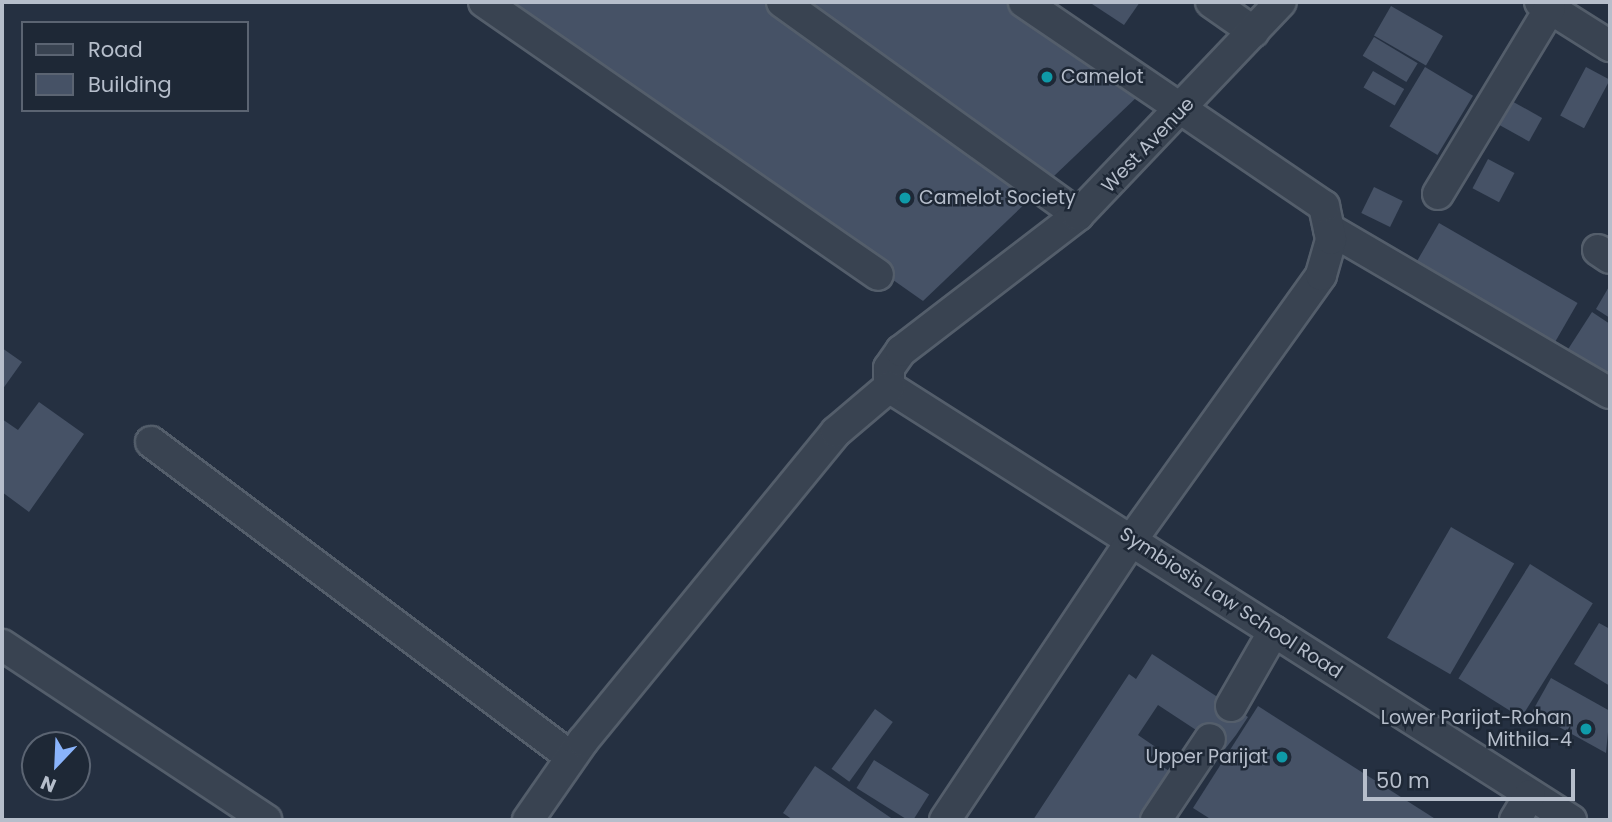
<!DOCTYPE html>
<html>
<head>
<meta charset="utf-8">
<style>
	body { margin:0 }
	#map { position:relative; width:1612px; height:822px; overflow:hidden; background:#253041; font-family:Poppins,sans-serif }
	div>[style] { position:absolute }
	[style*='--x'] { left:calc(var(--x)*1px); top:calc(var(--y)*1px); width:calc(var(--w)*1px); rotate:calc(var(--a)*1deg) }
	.building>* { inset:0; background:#465266; transform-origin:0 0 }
	.roads { filter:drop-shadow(2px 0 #545e6b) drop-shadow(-2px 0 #545e6b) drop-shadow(0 2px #545e6b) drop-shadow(0 -2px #545e6b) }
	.minor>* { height:30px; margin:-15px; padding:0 15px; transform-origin:15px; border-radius:15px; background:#394351 }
	.dots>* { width:19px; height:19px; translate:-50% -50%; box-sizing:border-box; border:4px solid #1e2836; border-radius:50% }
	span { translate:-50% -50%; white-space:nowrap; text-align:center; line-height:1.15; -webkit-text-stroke:5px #1e2836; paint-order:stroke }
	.poi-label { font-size:19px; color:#b6becb }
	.left { translate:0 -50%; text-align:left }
	.right { translate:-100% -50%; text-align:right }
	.street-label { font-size:19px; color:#b6becb }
	.frame { position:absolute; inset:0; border:4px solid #b6becb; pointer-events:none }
	.legend { position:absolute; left:21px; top:21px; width:228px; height:91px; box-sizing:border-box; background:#1e2836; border:2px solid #5b6472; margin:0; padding:9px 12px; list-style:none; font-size:21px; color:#b6becb }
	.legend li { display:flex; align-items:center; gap:14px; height:35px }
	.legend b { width:35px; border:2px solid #5b6472 }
	.north { position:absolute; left:21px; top:731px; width:70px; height:70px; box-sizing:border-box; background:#1e2836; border:2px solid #5b6472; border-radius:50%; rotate:203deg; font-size:19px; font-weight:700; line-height:28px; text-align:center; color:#b6becb }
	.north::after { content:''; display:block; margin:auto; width:24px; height:32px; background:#8ab4fc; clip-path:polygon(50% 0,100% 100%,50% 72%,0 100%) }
	.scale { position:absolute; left:1363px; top:769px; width:212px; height:32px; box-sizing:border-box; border:4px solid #b6becb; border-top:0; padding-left:9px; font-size:21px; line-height:24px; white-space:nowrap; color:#b6becb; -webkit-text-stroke:5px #1e2836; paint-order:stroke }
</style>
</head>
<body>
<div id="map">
	<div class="building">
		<i style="clip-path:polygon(498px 2px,1010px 2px,1139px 95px,923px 301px)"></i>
		<i style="clip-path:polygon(1089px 2px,1140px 2px,1124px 25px)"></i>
		<i style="left:1391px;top:6px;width:60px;height:34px;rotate:30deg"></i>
		<i style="left:1374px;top:37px;width:51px;height:22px;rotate:31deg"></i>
		<i style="left:1425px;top:67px;width:56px;height:69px;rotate:31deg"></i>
		<i style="left:1586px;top:67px;width:27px;height:55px;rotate:28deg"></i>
		<i style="left:1373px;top:71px;width:36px;height:19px;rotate:30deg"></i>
		<i style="left:1508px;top:99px;width:39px;height:27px;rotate:29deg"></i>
		<i style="left:1488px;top:159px;width:30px;height:33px;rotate:28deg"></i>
		<i style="left:1374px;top:187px;width:32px;height:29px;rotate:26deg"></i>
		<i style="left:1439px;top:223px;width:160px;height:56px;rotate:30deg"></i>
		<i style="clip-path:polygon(1610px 285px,1610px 318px,1596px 309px)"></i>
		<i style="clip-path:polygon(1592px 312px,1610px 324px,1610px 383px,1565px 354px)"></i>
		<i style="clip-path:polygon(2px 348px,22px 362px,2px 390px)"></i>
		<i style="clip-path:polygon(39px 402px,84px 434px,29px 512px,2px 492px,2px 419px,18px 430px)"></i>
		<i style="left:1451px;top:527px;width:73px;height:128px;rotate:30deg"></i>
		<i style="left:1530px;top:564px;width:74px;height:135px;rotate:32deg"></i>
		<i style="clip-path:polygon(1599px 623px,1610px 629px,1610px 686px,1574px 664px)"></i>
		<i style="clip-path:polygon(1152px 654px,1248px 717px,1236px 735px,1225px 749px,1158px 705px,1138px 735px,1157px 748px,1150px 759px,1171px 772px,1140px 820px,1033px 820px,1129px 674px,1136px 679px)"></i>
		<i style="clip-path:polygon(1551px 678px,1610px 711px,1606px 753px,1532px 712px)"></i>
		<i style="clip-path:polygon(1258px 706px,1437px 820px,1212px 820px,1193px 808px)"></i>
		<i style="left:875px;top:709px;width:22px;height:74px;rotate:36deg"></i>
		<i style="left:874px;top:760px;width:65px;height:33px;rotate:32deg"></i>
		<i style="clip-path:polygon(815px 766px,894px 820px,793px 820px,783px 813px)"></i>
	</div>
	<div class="roads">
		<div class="minor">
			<i style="--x:484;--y:2;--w:479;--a:34.7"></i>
			<i style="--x:782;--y:2;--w:365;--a:35.7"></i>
			<i style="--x:1211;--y:2;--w:52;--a:34.9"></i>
			<i style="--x:1540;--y:2;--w:83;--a:32.2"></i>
			<i style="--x:1438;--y:194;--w:217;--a:-58.9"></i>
			<i style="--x:1329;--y:229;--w:325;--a:30.3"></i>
			<i style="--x:1598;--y:250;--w:14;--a:34"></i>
			<i style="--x:889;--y:387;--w:808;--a:32.41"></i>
			<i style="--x:889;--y:387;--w:19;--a:-90"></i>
			<i style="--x:889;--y:368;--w:21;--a:-55"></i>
			<i style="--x:901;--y:351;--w:223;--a:-37.5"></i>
			<i style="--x:1078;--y:215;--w:294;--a:-46.4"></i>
			<i style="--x:151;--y:442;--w:525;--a:36.87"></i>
			<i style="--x:2;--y:645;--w:317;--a:33.5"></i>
			<i style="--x:1231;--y:706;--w:86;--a:-60.2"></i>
			<i style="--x:528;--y:820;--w:96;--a:-55.2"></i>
			<i style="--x:583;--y:741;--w:399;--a:-50.7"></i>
			<i style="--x:836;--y:432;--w:70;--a:-40.3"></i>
			<i style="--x:945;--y:820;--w:339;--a:-56.3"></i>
			<i style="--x:1133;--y:538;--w:323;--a:-54.4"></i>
			<i style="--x:1321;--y:275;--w:37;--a:-74"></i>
			<i style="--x:1331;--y:239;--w:34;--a:-102"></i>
			<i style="--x:1324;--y:206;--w:363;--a:-145.8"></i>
			<i style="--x:1156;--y:820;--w:97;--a:-56.3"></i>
			<i style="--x:1515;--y:820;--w:29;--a:-59"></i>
		</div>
	</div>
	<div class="dots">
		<i style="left:1047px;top:77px;background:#0f9aa8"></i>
		<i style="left:905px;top:198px;background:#0f9aa8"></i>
		<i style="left:1586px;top:729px;background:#0f9aa8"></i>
		<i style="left:1282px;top:757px;background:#0f9aa8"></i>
	</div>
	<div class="poi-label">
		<span class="left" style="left:1061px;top:77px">Camelot</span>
		<span class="left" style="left:919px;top:198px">Camelot Society</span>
		<span class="right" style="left:1572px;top:729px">Lower Parijat-Rohan<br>Mithila-4</span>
		<span class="right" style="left:1268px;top:757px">Upper Parijat</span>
	</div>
	<div class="street-label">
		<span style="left:1148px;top:145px;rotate:-46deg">West Avenue</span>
		<span style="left:1231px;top:603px;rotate:33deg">Symbiosis Law School Road</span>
	</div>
	<div class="frame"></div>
	<ul class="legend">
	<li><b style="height:9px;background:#394351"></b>Road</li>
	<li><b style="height:19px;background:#465266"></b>Building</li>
	</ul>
	<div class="north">N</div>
	<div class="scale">50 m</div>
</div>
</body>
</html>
